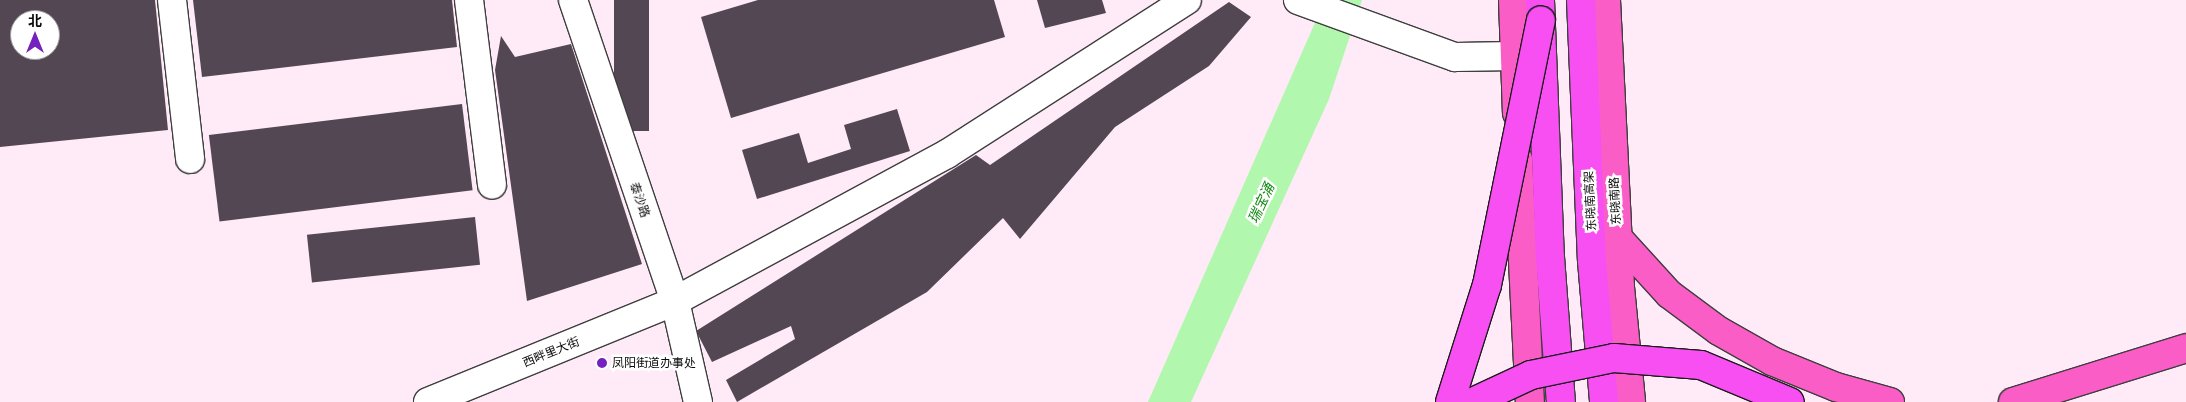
<!DOCTYPE html>
<html>
<head>
<meta charset="utf-8">
<style>
	body { margin:0 }
	#map { position:relative; width:2186px; height:402px; overflow:hidden; background:#ffeaf7; font-family:"Playfair Display","Noto Sans SC",serif }
	div>[style] { position:absolute }
	[style*='--x'] { left:calc(var(--x)*1px); top:calc(var(--y)*1px); width:calc(var(--w)*1px); rotate:calc(var(--a)*1deg) }
	.water>* { inset:0; background:#b1f7ad }
	.building>* { inset:0; background:#544754; transform-origin:0 0 }
	.roads { filter:drop-shadow(1px 0 #3e3e3e) drop-shadow(-1px 0 #3e3e3e) drop-shadow(0 1px #3e3e3e) drop-shadow(0 -1px #3e3e3e) }
	.minor>* { height:28px; margin:-14px; padding:0 14px; transform-origin:14px; border-radius:14px; background:#fff }
	.major>* { height:28px; margin:-14px; padding:0 14px; transform-origin:14px; border-radius:14px; background:#fb5dc7 }
	.highway>* { height:28px; margin:-14px; padding:0 14px; transform-origin:14px; border-radius:14px; background:#f74ff2 }
	.bridges { filter:drop-shadow(1px 0 #1c1c1c) drop-shadow(-1px 0 #1c1c1c) drop-shadow(0 1px #1c1c1c) drop-shadow(0 -1px #1c1c1c) }
	.highway-bridge>* { height:28px; margin:-14px; padding:0 14px; transform-origin:14px; border-radius:14px; background:#f74ff2 }
	.dots>* { width:14px; height:14px; translate:-50% -50%; box-sizing:border-box; border:2px solid #fff; border-radius:50% }
	span { translate:-50% -50%; white-space:nowrap; text-align:center; line-height:1.15; -webkit-text-stroke:5px #fff; paint-order:stroke }
	.street-label { font-size:12px; color:#0b0b0b }
	.poi-label { font-size:12px; color:#0b0b0b }
	.left { translate:0 -50%; text-align:left }
	.water-label { font-size:14px; color:#138914; font-style:italic }
	.north { position:absolute; left:10px; top:10px; width:50px; height:50px; box-sizing:border-box; background:#fff; border:1px solid #9d9d9d; border-radius:50%; rotate:0deg; font-size:14px; font-weight:700; line-height:20px; text-align:center; color:#0b0b0b }
	.north::after { content:''; display:block; margin:auto; width:18px; height:22px; background:#7421bd; clip-path:polygon(50% 0,100% 100%,50% 72%,0 100%) }
</style>
</head>
<body>
<div id="map">
	<div class="water">
		<i style="clip-path:polygon(1325px 0,1362px 0,1329px 99px,1191px 402px,1148px 402px)"></i>
	</div>
	<div class="building">
		<i style="clip-path:polygon(evenodd,0 0,155px 0,168px 130px,0 147px,0 0,20px 20px,50px 20px,50px 50px,20px 50px,20px 20px)"></i>
		<i style="clip-path:polygon(193px 0,452px 0,457px 47px,202px 77px)"></i>
		<i style="left:614px;top:0;width:35px;height:131px"></i>
		<i style="clip-path:polygon(758px 0,994px 0,1005px 37px,731px 118px,701px 17px)"></i>
		<i style="clip-path:polygon(1037px 0,1102px 0,1106px 13px,1045px 28px)"></i>
		<i style="clip-path:polygon(1229px 2px,1251px 17px,1209px 66px,1115px 127px,1020px 239px,1003px 218px,927px 292px,737px 402px,726px 380px,795px 339px,791px 326px,712px 362px,696px 331px,976px 155px,990px 165px)"></i>
		<i style="clip-path:polygon(501px 36px,515px 57px,571px 44px,642px 264px,527px 301px,495px 70px)"></i>
		<i style="left:462px;top:104px;width:87px;height:255px;rotate:83deg"></i>
		<i style="clip-path:polygon(897px 109px,910px 151px,757px 199px,742px 150px,799px 133px,808px 163px,851px 149px,844px 125px)"></i>
		<i style="left:475px;top:217px;width:48px;height:169px;rotate:84deg"></i>
	</div>
	<div class="roads">
		<div class="minor">
			<i style="--x:172;--y:0;--w:160;--a:83.5"></i>
			<i style="--x:469;--y:0;--w:186;--a:82.9"></i>
			<i style="--x:573;--y:0;--w:318;--a:71.3"></i>
			<i style="--x:675;--y:301;--w:104;--a:77.2"></i>
			<i style="--x:1298;--y:0;--w:167;--a:20"></i>
			<i style="--x:1455;--y:57;--w:60;--a:-1"></i>
			<i style="--x:428;--y:402;--w:267;--a:-22.2"></i>
			<i style="--x:675;--y:301;--w:309;--a:-28.4"></i>
			<i style="--x:947;--y:154;--w:285;--a:-32.7"></i>
		</div>
		<div class="major">
			<i style="--x:1513;--y:0;--w:113;--a:88"></i>
			<i style="--x:1606;--y:0;--w:287;--a:87.2"></i>
			<i style="--x:1620;--y:287;--w:116;--a:84.5"></i>
			<i style="--x:1518;--y:159;--w:243;--a:87.2"></i>
			<i style="--x:1617;--y:237;--w:77;--a:47.6"></i>
			<i style="--x:1669;--y:294;--w:62;--a:36.5"></i>
			<i style="--x:1719;--y:331;--w:61;--a:29.5"></i>
			<i style="--x:1772;--y:361;--w:69;--a:22.1"></i>
			<i style="--x:1836;--y:387;--w:56;--a:15.5"></i>
			<i style="--x:2013;--y:402;--w:181;--a:-17.3"></i>
		</div>
		<div class="highway">
			<i style="--x:1540;--y:0;--w:257;--a:87.8"></i>
			<i style="--x:1550;--y:257;--w:145;--a:85.7"></i>
			<i style="--x:1581;--y:0;--w:261;--a:87.6"></i>
			<i style="--x:1592;--y:261;--w:142;--a:85.1"></i>
		</div>
	</div>
	<div class="bridges">
		<div class="highway-bridge">
			<i style="--x:1450;--y:402;--w:123;--a:-72.5"></i>
			<i style="--x:1487;--y:285;--w:270;--a:-78.5"></i>
			<i style="--x:1473;--y:402;--w:64;--a:-25"></i>
			<i style="--x:1531;--y:375;--w:85;--a:-11.6"></i>
			<i style="--x:1614;--y:358;--w:87;--a:4.6"></i>
			<i style="--x:1701;--y:365;--w:96;--a:22.6"></i>
		</div>
	</div>
	<div class="dots">
		<i style="left:602px;top:363px;background:#7421bd"></i>
	</div>
	<div class="street-label">
		<span style="left:640px;top:200px;rotate:71deg">泰沙路</span>
		<span style="left:1590px;top:201px;rotate:-93deg">东晓南高架</span>
		<span style="left:1615px;top:201px;rotate:-93deg">东晓南路</span>
		<span style="left:551px;top:352px;rotate:-22deg">西畔里大街</span>
	</div>
	<div class="poi-label">
		<span class="left" style="left:612px;top:363px">凤阳街道办事处</span>
	</div>
	<div class="water-label">
		<span style="left:1261px;top:203px;rotate:-65deg">瑞宝涌</span>
	</div>
	<div class="north">北</div>
</div>
</body>
</html>
